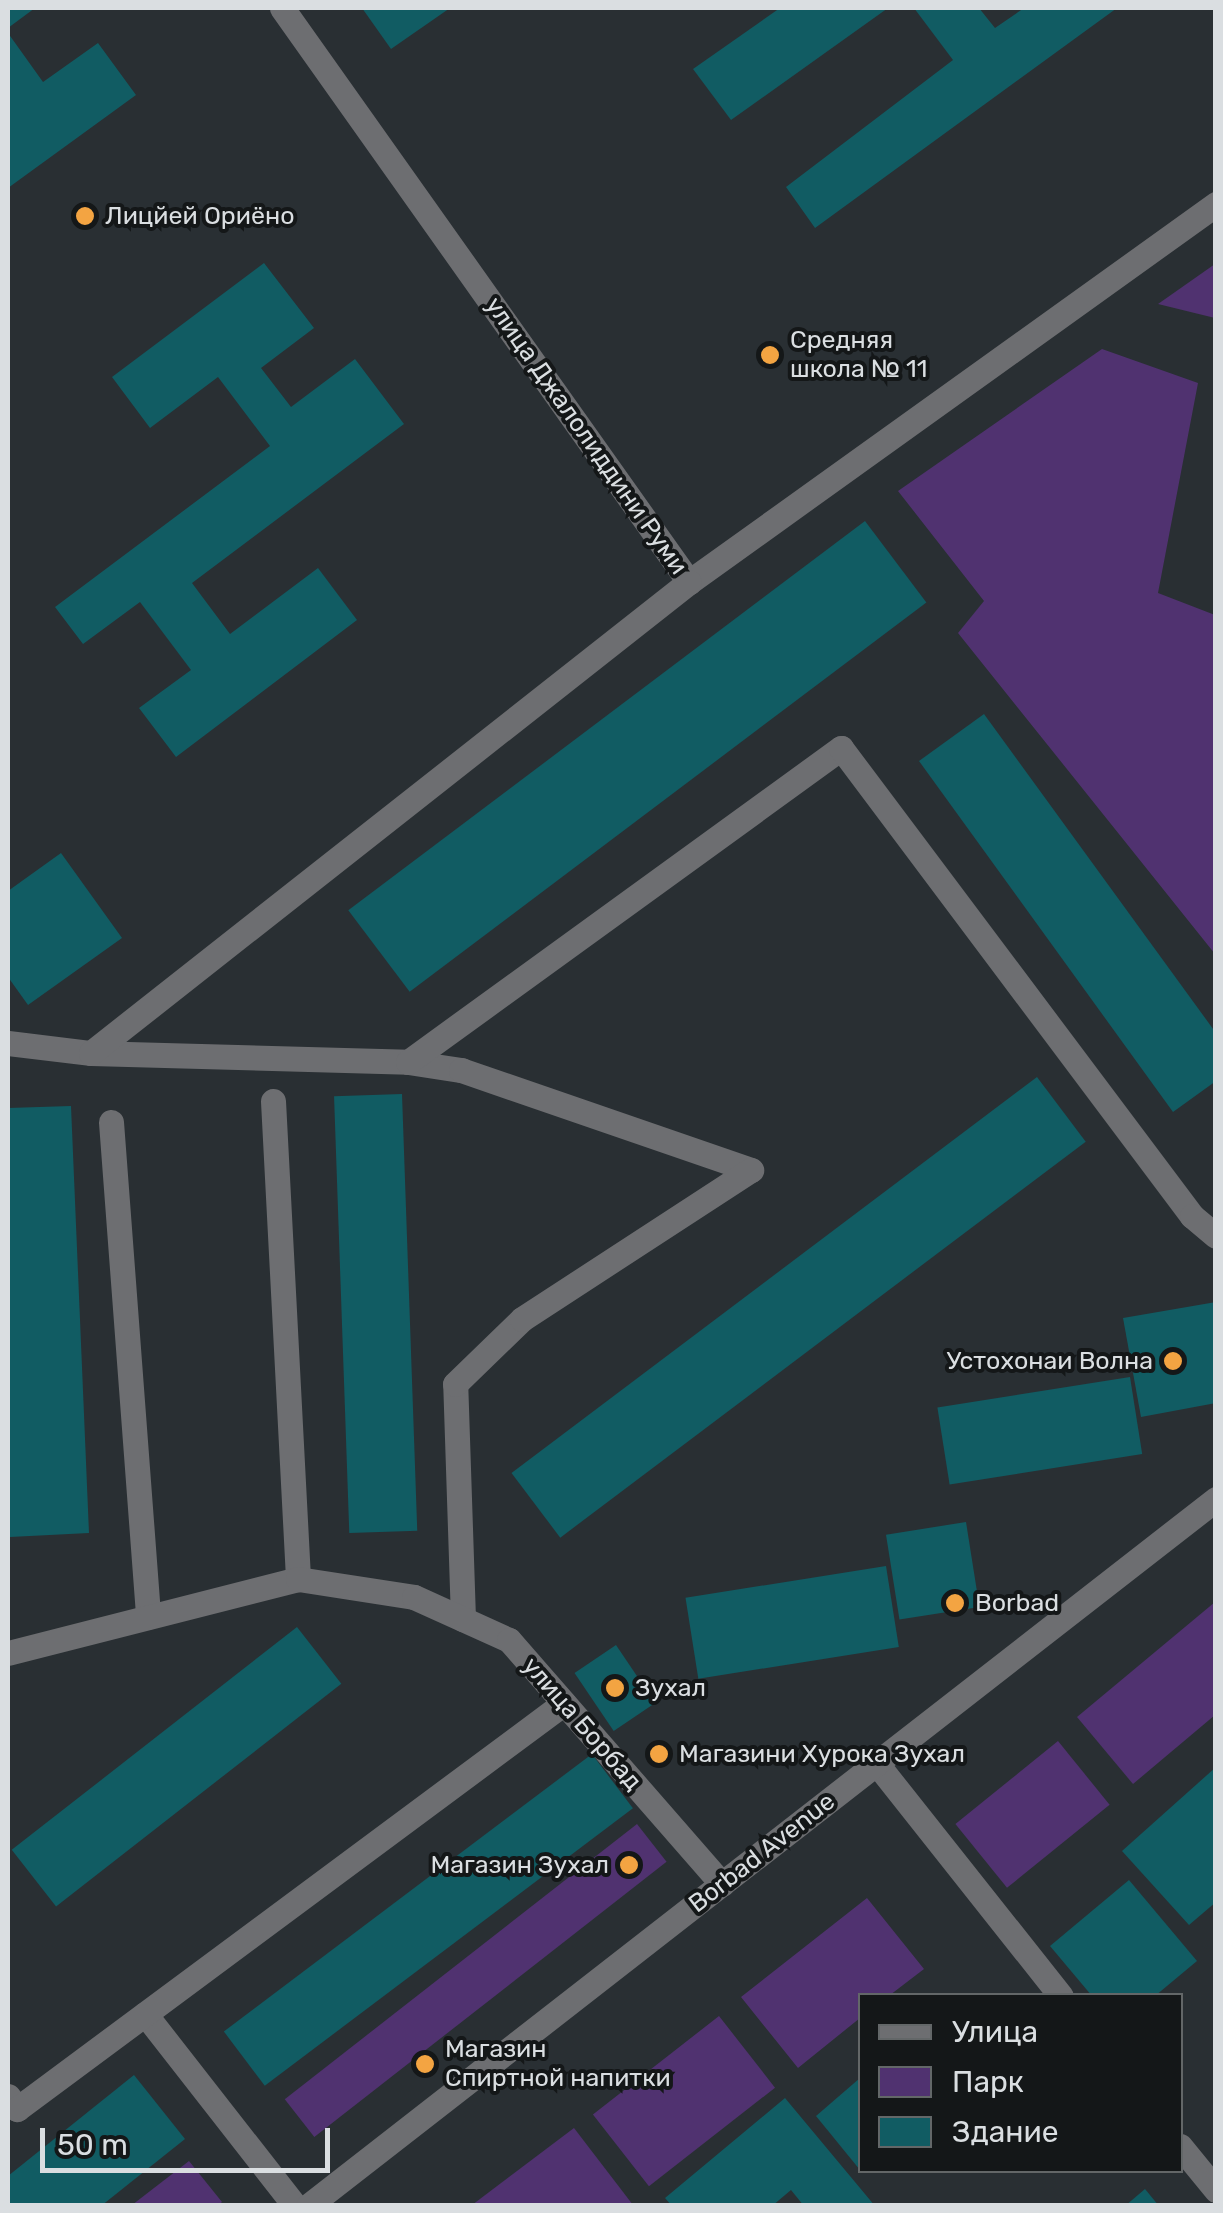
<!DOCTYPE html>
<html>
<head>
<meta charset="utf-8">
<style>
	body { margin:0 }
	#map { position:relative; width:1223px; height:2213px; overflow:hidden; background:#292f33; font-family:Rubik,sans-serif }
	div>[style] { position:absolute }
	[style*='--x'] { left:calc(var(--x)*1px); top:calc(var(--y)*1px); width:calc(var(--w)*1px); rotate:calc(var(--a)*1deg) }
	.green>* { inset:0; background:#503270; transform-origin:0 0 }
	.building>* { inset:0; background:#115c63; transform-origin:0 0 }
	.minor>* { height:25px; margin:-12.5px; padding:0 12.5px; transform-origin:12.5px; border-radius:12.5px; background:#6d6e71 }
	.dots>* { width:28px; height:28px; translate:-50% -50%; box-sizing:border-box; border:5px solid #141718; border-radius:50% }
	span { translate:-50% -50%; white-space:nowrap; text-align:center; line-height:1.15; -webkit-text-stroke:8px #141718; paint-order:stroke }
	.poi-label { font-size:25px; color:#dadee1 }
	.left { translate:0 -50%; text-align:left }
	.right { translate:-100% -50%; text-align:right }
	.street-label { font-size:25px; color:#dadee1 }
	.frame { position:absolute; inset:0; border:10px solid #dadee1; pointer-events:none }
	.legend { position:absolute; left:858px; top:1993px; width:325px; height:180px; box-sizing:border-box; background:#141718; border:2px solid #636768; margin:0; padding:12px 18px; list-style:none; font-size:30px; color:#dadee1 }
	.legend li { display:flex; align-items:center; gap:20px; height:50px }
	.legend b { width:50px; border:2px solid #636768 }
	.scale { position:absolute; left:40px; top:2128px; width:290px; height:45px; box-sizing:border-box; border:5px solid #dadee1; border-top:0; padding-left:12px; font-size:30px; line-height:35px; white-space:nowrap; color:#dadee1; -webkit-text-stroke:8px #141718; paint-order:stroke }
</style>
</head>
<body>
<div id="map">
	<div class="green">
		<i style="clip-path:polygon(1215px 264px,1215px 318px,1158px 304px)"></i>
		<i style="clip-path:polygon(1102px 349px,1198px 383px,1158px 593px,1215px 615px,1215px 954px,958px 633px,984px 601px,898px 491px)"></i>
		<i style="clip-path:polygon(1215px 1602px,1215px 1715px,1133px 1784px,1077px 1717px)"></i>
		<i style="left:1058px;top:1741px;width:82px;height:132px;rotate:51deg"></i>
		<i style="left:637px;top:1824px;width:48px;height:447px;rotate:52deg"></i>
		<i style="clip-path:polygon(867px 1898px,924px 1969px,890px 1995px,860px 1996px,860px 2018px,798px 2068px,741px 1997px)"></i>
		<i style="left:719px;top:2016px;width:91px;height:160px;rotate:52deg"></i>
		<i style="clip-path:polygon(574px 2128px,633px 2205px,472px 2205px)"></i>
		<i style="clip-path:polygon(189px 2161px,222px 2202px,218px 2205px,132px 2205px)"></i>
	</div>
	<div class="building">
		<i style="clip-path:polygon(8px 8px,35px 8px,8px 28px)"></i>
		<i style="clip-path:polygon(362px 8px,450px 8px,391px 49px)"></i>
		<i style="clip-path:polygon(780px 8px,888px 8px,731px 120px,693px 69px)"></i>
		<i style="clip-path:polygon(914px 8px,979px 8px,995px 28px,1024px 8px,1117px 8px,815px 228px,786px 187px,953px 60px)"></i>
		<i style="clip-path:polygon(8px 33px,43px 82px,98px 43px,136px 95px,8px 188px)"></i>
		<i style="clip-path:polygon(264px 263px,314px 328px,261px 368px,291px 407px,355px 359px,404px 424px,192px 583px,230px 634px,318px 568px,357px 620px,176px 757px,139px 708px,191px 670px,140px 602px,83px 644px,55px 607px,270px 446px,218px 377px,150px 428px,112px 377px)"></i>
		<i style="left:865px;top:521px;width:102px;height:647px;rotate:53deg"></i>
		<i style="clip-path:polygon(984px 714px,1216px 1033px,1216px 1081px,1173px 1112px,919px 761px)"></i>
		<i style="clip-path:polygon(61px 853px,122px 938px,28px 1005px,8px 977px,8px 891px)"></i>
		<i style="left:1037px;top:1077px;width:81px;height:658px;rotate:53deg"></i>
		<i style="left:402px;top:1094px;width:437px;height:68px;rotate:88deg"></i>
		<i style="clip-path:polygon(71px 1106px,89px 1533px,10px 1537px,8px 1108px)"></i>
		<i style="clip-path:polygon(1216px 1302px,1216px 1403px,1141px 1417px,1123px 1318px)"></i>
		<i style="left:1130px;top:1377px;width:78px;height:195px;rotate:81deg"></i>
		<i style="left:966px;top:1522px;width:86px;height:81px;rotate:81deg"></i>
		<i style="left:886px;top:1566px;width:82px;height:203px;rotate:81deg"></i>
		<i style="left:297px;top:1627px;width:72px;height:362px;rotate:52deg"></i>
		<i style="left:616px;top:1645px;width:70px;height:50px;rotate:56deg"></i>
		<i style="left:592px;top:1754px;width:68px;height:461px;rotate:53deg"></i>
		<i style="clip-path:polygon(1216px 1767px,1216px 1902px,1189px 1925px,1122px 1851px)"></i>
		<i style="clip-path:polygon(1129px 1880px,1197px 1961px,1155px 1996px,1092px 1996px,1050px 1946px)"></i>
		<i style="clip-path:polygon(134px 2075px,185px 2139px,101px 2206px,8px 2206px,8px 2176px)"></i>
		<i style="clip-path:polygon(860px 2078px,860px 2170px,816px 2116px)"></i>
		<i style="clip-path:polygon(785px 2098px,875px 2206px,804px 2206px,791px 2190px,772px 2206px,672px 2206px,665px 2198px)"></i>
		<i style="clip-path:polygon(1145px 2189px,1159px 2206px,1125px 2206px)"></i>
	</div>
	<div class="minor">
		<i style="--x:282;--y:8;--w:704;--a:54.66"></i>
		<i style="--x:689;--y:582;--w:649;--a:-35.65"></i>
		<i style="--x:8;--y:1043;--w:84;--a:6.9"></i>
		<i style="--x:91;--y:1053;--w:317;--a:1.6"></i>
		<i style="--x:408;--y:1062;--w:54;--a:8.6"></i>
		<i style="--x:461;--y:1070;--w:307;--a:19"></i>
		<i style="--x:91;--y:1053;--w:761;--a:-38.22"></i>
		<i style="--x:408;--y:1062;--w:535;--a:-35.95"></i>
		<i style="--x:841;--y:748;--w:585;--a:53.13"></i>
		<i style="--x:1192;--y:1216;--w:31;--a:40"></i>
		<i style="--x:273;--y:1101;--w:479;--a:87"></i>
		<i style="--x:111;--y:1122;--w:496;--a:85.7"></i>
		<i style="--x:463;--y:1619;--w:235;--a:-91.9"></i>
		<i style="--x:455;--y:1384;--w:93;--a:-44.1"></i>
		<i style="--x:522;--y:1319;--w:273;--a:-33.1"></i>
		<i style="--x:8;--y:1653;--w:299;--a:-14.3"></i>
		<i style="--x:298;--y:1579;--w:117;--a:8.8"></i>
		<i style="--x:414;--y:1597;--w:104;--a:24.4"></i>
		<i style="--x:509;--y:1640;--w:324;--a:48.9"></i>
		<i style="--x:877;--y:1764;--w:296;--a:51.6"></i>
		<i style="--x:145;--y:2014;--w:244;--a:52"></i>
		<i style="--x:8;--y:2096;--w:16;--a:55"></i>
		<i style="--x:17;--y:2109;--w:681;--a:-36.58"></i>
		<i style="--x:1180;--y:2146;--w:57;--a:50.7"></i>
		<i style="--x:308;--y:2206;--w:1151;--a:-37.91"></i>
	</div>
	<div class="dots">
		<i style="left:85px;top:216px;background:#f3a442"></i>
		<i style="left:770px;top:355px;background:#f3a442"></i>
		<i style="left:1173px;top:1361px;background:#f3a442"></i>
		<i style="left:955px;top:1603px;background:#f3a442"></i>
		<i style="left:615px;top:1688px;background:#f3a442"></i>
		<i style="left:659px;top:1754px;background:#f3a442"></i>
		<i style="left:629px;top:1865px;background:#f3a442"></i>
		<i style="left:425px;top:2064px;background:#f3a442"></i>
	</div>
	<div class="poi-label">
		<span class="left" style="left:105px;top:216px">Лицйей Ориёно</span>
		<span class="left" style="left:790px;top:355px">Средняя<br>школа № 11</span>
		<span class="right" style="left:1153px;top:1361px">Устохонаи Волна</span>
		<span class="left" style="left:975px;top:1603px">Borbad</span>
		<span class="left" style="left:635px;top:1688px">Зухал</span>
		<span class="left" style="left:679px;top:1754px">Магазини Хурока Зухал</span>
		<span class="right" style="left:609px;top:1865px">Магазин Зухал</span>
		<span class="left" style="left:445px;top:2064px">Магазин<br>Спиртной напитки</span>
	</div>
	<div class="street-label">
		<span style="left:586px;top:436px;rotate:55deg">улица Джалолиддини Руми</span>
		<span style="left:582px;top:1724px;rotate:49deg">улица Борбад</span>
		<span style="left:762px;top:1853px;rotate:-38deg">Borbad Avenue</span>
	</div>
	<div class="frame"></div>
	<ul class="legend">
	<li><b style="height:12px;background:#6d6e71"></b>Улица</li>
	<li><b style="height:28px;background:#503270"></b>Парк</li>
	<li><b style="height:28px;background:#115c63"></b>Здание</li>
	</ul>
	<div class="scale">50 m</div>
</div>
</body>
</html>
